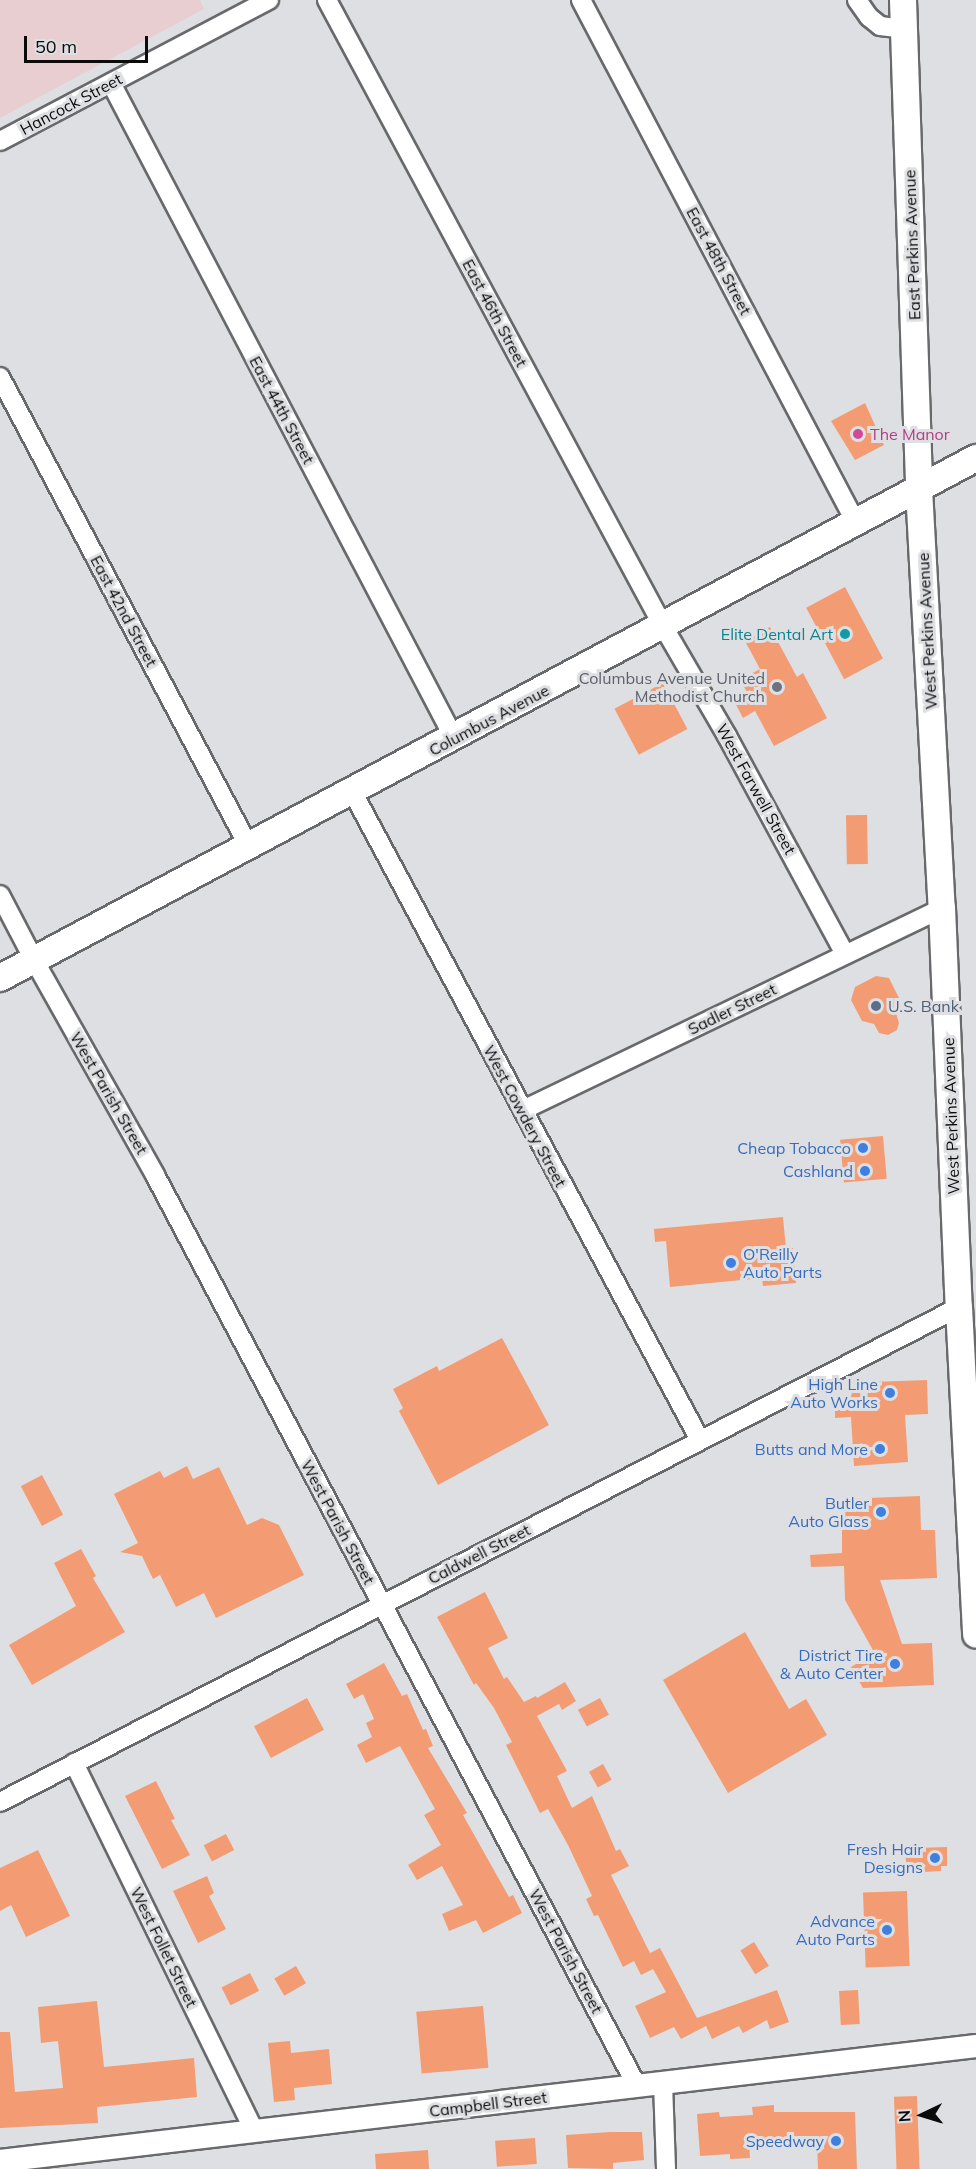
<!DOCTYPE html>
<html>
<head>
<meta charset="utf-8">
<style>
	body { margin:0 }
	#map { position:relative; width:976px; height:2169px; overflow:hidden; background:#dedfe2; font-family:Mulish,sans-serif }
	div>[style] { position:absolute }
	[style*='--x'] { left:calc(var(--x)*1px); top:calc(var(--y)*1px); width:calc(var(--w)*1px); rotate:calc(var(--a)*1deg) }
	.education>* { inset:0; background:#e8ced1 }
	.building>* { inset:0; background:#f39c73; transform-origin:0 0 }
	.roads { filter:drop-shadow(2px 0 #68696c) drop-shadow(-2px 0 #68696c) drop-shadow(0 2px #68696c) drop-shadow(0 -2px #68696c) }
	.minor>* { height:18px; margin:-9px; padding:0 9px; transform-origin:9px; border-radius:9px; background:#fff }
	.tertiary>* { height:22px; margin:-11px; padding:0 11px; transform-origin:11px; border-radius:11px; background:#fff }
	.secondary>* { height:26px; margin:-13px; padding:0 13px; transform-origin:13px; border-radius:13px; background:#fff }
	.dots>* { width:16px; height:16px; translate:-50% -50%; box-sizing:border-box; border:3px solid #dedfe2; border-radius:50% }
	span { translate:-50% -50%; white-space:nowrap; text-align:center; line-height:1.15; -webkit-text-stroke:6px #dedfe2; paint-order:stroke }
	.street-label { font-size:16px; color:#0b0b0c }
	.hotel-label { font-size:16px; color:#b23c85 }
	.left { translate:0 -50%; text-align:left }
	.culture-label { font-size:16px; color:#0d838f }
	.right { translate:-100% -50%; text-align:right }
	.worship-label { font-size:16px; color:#5b616d }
	.service-label { font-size:16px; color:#4e5e75 }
	.shop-label { font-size:16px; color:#366cbe }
	.north { position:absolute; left:892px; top:2085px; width:60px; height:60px; -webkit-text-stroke:4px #dedfe2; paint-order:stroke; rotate:266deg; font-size:16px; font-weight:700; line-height:24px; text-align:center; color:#0b0b0c }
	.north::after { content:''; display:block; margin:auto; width:21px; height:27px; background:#0b0b0c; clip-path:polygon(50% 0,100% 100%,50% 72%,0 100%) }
	.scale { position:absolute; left:24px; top:36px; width:124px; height:27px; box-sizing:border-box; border:3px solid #0b0b0c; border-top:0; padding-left:8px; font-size:18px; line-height:21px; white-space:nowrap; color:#0b0b0c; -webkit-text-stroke:4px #dedfe2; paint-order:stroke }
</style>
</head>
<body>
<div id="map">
	<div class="education">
		<i style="clip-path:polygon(0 0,200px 0,204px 9px,0 118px)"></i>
	</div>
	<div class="building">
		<i style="clip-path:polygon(865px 403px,884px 445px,855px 460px,831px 421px)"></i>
		<i style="left:845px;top:587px;width:81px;height:44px;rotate:62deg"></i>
		<i style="clip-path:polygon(770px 627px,797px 677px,803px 673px,827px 718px,774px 746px,755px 711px,743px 718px,734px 701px,748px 694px,740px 680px,760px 669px,745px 641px)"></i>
		<i style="left:663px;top:683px;width:52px;height:55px;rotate:62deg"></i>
		<i style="left:867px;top:815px;width:49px;height:21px;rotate:89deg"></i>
		<i style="clip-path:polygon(876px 976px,889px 978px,900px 1000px,896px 1013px,899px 1023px,897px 1030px,888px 1035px,879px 1033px,874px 1024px,862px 1021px,851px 1000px,855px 987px)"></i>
		<i style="left:883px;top:1136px;width:43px;height:43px;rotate:85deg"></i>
		<i style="clip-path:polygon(783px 1217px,786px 1249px,793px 1248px,796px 1283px,763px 1286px,762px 1278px,670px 1287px,666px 1241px,655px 1242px,654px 1229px)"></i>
		<i style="clip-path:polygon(502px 1338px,549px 1425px,438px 1485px,399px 1411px,403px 1408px,393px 1389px,437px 1366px,439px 1371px)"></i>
		<i style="clip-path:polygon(927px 1380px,928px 1414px,905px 1415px,908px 1462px,854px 1466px,851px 1417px,835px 1418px,835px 1403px,872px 1382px)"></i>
		<i style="clip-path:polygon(187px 1466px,193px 1479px,219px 1467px,247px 1525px,262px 1518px,279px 1525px,304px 1575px,216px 1618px,204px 1593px,176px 1607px,160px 1575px,153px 1579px,142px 1556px,120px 1552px,138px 1543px,114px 1494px,160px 1471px,164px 1478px)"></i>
		<i style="left:42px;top:1475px;width:45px;height:24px;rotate:62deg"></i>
		<i style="clip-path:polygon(920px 1496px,921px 1530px,935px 1530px,937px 1578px,880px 1580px,902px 1644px,932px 1643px,934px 1685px,863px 1688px,851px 1667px,861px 1661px,879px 1661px,845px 1600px,844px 1566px,811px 1567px,810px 1555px,842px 1553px,842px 1499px)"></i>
		<i style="clip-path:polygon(81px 1549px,96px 1576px,93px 1578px,125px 1632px,32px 1685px,9px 1645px,76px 1606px,54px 1563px)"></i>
		<i style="clip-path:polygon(485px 1592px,508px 1638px,488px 1648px,504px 1679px,507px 1677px,524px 1702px,536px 1696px,537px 1698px,565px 1682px,576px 1701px,562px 1710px,559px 1704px,537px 1716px,567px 1771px,557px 1776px,572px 1808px,592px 1796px,616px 1851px,620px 1849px,629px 1866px,611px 1875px,650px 1953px,660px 1948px,697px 2018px,777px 1990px,789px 2022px,770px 2029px,767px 2020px,743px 2033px,739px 2026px,712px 2039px,706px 2026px,681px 2039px,674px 2027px,650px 2038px,635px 2006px,666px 1992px,653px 1969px,641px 1975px,634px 1961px,623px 1967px,598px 1915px,594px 1916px,586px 1899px,592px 1896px,568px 1845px,548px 1809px,540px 1813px,506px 1745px,512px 1742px,494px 1708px,476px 1683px,474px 1685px,437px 1617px)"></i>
		<i style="clip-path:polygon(745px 1632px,789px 1709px,806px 1699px,827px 1735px,728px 1793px,663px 1680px)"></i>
		<i style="clip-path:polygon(384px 1663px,402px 1696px,407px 1694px,423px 1730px,426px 1729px,433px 1746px,428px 1748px,467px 1813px,463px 1815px,509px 1897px,513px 1895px,522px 1913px,483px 1933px,476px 1920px,449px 1931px,442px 1914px,463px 1905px,442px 1866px,417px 1880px,408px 1865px,441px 1845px,424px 1815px,435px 1809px,400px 1746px,366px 1763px,357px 1745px,372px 1737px,366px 1723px,374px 1719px,363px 1694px,354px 1699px,346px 1684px)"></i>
		<i style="left:307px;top:1698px;width:36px;height:60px;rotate:62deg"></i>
		<i style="left:600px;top:1698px;width:19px;height:25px;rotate:62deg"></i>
		<i style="left:603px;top:1764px;width:18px;height:16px;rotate:61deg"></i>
		<i style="clip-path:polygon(156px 1781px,175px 1819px,171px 1820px,190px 1855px,162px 1869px,125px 1796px)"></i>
		<i style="left:226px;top:1834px;width:18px;height:25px;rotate:63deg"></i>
		<i style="clip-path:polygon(947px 1847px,947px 1866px,941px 1866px,941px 1871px,907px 1873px,905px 1851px,915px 1851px,916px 1848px)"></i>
		<i style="clip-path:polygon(38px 1850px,70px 1916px,26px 1937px,11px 1905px,0 1911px,0 1868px)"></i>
		<i style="clip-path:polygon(207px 1876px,214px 1893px,209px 1896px,226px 1929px,198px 1943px,173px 1891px)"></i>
		<i style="left:907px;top:1891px;width:75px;height:44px;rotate:88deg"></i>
		<i style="left:754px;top:1942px;width:28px;height:16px;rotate:58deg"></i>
		<i style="left:296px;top:1966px;width:20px;height:25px;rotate:60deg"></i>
		<i style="left:250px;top:1973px;width:20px;height:32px;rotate:63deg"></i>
		<i style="left:858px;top:1990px;width:34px;height:19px;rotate:87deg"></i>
		<i style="clip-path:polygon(97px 2001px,104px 2067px,194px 2058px,197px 2097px,97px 2107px,98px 2123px,0 2128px,0 2032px,10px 2032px,15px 2092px,63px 2088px,58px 2041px,41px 2043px,38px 2007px)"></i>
		<i style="left:483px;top:2006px;width:62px;height:67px;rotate:85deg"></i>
		<i style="clip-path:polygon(290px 2041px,291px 2053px,329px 2049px,332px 2084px,294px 2088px,295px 2100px,274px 2102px,268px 2043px)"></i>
		<i style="left:917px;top:2096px;width:73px;height:23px;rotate:88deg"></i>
		<i style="clip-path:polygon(774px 2105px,774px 2112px,855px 2112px,857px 2169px,818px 2169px,817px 2144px,784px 2146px,783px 2138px,749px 2141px,750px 2158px,730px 2159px,730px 2154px,700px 2156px,697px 2114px,719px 2112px,720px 2117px,753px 2115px,752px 2107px)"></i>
		<i style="clip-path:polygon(610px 2132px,642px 2132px,644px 2160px,613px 2163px,613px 2169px,568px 2168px,566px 2135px)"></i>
		<i style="left:535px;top:2138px;width:26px;height:40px;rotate:86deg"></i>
		<i style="clip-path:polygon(428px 2150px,429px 2169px,376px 2169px,375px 2154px)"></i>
	</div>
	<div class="roads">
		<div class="minor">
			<i style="--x:327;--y:0;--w:710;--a:61.78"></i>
			<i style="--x:663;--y:626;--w:127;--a:59.8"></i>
			<i style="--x:727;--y:736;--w:248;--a:61.6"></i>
			<i style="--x:581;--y:0;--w:591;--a:62.26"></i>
			<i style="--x:857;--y:0;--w:21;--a:55"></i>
			<i style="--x:869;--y:17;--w:14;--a:39"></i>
			<i style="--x:880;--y:26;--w:24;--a:7"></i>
			<i style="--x:111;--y:83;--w:739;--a:62.36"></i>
			<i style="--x:0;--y:141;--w:304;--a:-27.7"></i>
			<i style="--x:0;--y:377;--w:530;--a:62.08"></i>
			<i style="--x:352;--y:791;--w:736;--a:61.8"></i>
			<i style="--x:0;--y:895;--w:73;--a:62.4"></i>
			<i style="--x:34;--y:960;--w:247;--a:60.6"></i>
			<i style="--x:155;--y:1175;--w:1031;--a:62.12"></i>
			<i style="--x:523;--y:1110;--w:465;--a:-25.7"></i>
			<i style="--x:74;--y:1763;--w:410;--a:63.9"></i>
			<i style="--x:0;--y:1802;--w:1079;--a:-27.3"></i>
			<i style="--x:663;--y:2083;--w:86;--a:88"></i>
		</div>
		<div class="tertiary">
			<i style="--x:0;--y:2161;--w:983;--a:-6.72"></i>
		</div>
		<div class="secondary">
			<i style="--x:903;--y:0;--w:489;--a:88.1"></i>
			<i style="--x:919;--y:489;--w:420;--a:86.9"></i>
			<i style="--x:942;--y:908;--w:399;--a:87.6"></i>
			<i style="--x:959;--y:1307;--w:328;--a:87"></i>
			<i style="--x:0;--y:978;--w:1106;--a:-28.05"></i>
		</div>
	</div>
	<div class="dots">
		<i style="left:858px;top:434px;background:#d1479c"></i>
		<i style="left:845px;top:634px;background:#0f9aa8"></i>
		<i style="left:777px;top:687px;background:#6b7280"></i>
		<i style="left:876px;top:1006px;background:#5c6f8a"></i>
		<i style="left:863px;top:1148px;background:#3f7fe0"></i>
		<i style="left:865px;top:1171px;background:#3f7fe0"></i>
		<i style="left:731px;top:1263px;background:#3f7fe0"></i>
		<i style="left:890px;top:1393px;background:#3f7fe0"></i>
		<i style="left:880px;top:1449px;background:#3f7fe0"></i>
		<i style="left:881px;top:1512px;background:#3f7fe0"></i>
		<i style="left:895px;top:1664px;background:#3f7fe0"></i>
		<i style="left:935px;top:1858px;background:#3f7fe0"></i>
		<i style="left:887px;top:1930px;background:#3f7fe0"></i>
		<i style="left:836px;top:2141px;background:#3f7fe0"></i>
	</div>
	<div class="street-label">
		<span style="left:71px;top:104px;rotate:-28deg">Hancock Street</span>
		<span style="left:912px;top:245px;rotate:-92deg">East Perkins Avenue</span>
		<span style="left:719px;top:261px;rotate:62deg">East 48th Street</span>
		<span style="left:495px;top:313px;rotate:62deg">East 46th Street</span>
		<span style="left:282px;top:410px;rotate:62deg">East 44th Street</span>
		<span style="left:124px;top:611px;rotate:62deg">East 42nd Street</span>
		<span style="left:927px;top:631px;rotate:-93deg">West Perkins Avenue</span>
		<span style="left:489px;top:720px;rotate:-28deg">Columbus Avenue</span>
		<span style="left:756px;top:789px;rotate:61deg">West Farwell Street</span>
		<span style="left:732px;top:1009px;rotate:-26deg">Sadler Street</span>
		<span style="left:109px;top:1093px;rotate:60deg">West Parish Street</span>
		<span style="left:525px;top:1116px;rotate:62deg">West Cowdery Street</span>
		<span style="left:951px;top:1116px;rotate:-92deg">West Perkins Avenue</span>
		<span style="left:338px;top:1522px;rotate:62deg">West Parish Street</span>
		<span style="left:479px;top:1554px;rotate:-27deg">Caldwell Street</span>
		<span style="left:164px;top:1947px;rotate:64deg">West Follet Street</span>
		<span style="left:566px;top:1951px;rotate:62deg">West Parish Street</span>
		<span style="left:488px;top:2104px;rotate:-7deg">Campbell Street</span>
	</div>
	<div class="hotel-label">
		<span class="left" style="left:870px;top:434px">The Manor</span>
	</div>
	<div class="culture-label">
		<span class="right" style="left:833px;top:634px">Elite Dental Art</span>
	</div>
	<div class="worship-label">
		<span class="right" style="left:765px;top:687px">Columbus Avenue United<br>Methodist Church</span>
	</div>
	<div class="service-label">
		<span class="left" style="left:888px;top:1006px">U.S. Bank</span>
	</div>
	<div class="shop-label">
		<span class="right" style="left:851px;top:1148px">Cheap Tobacco</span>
		<span class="right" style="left:853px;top:1171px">Cashland</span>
		<span class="left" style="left:743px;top:1263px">O'Reilly<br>Auto Parts</span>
		<span class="right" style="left:878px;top:1393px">High Line<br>Auto Works</span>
		<span class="right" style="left:868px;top:1449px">Butts and More</span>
		<span class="right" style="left:869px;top:1512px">Butler<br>Auto Glass</span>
		<span class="right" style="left:883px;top:1664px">District Tire<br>&amp; Auto Center</span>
		<span class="right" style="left:923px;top:1858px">Fresh Hair<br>Designs</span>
		<span class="right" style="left:875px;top:1930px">Advance<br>Auto Parts</span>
		<span class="right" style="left:824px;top:2141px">Speedway</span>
	</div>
	<div class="north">N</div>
	<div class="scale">50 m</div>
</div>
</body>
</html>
